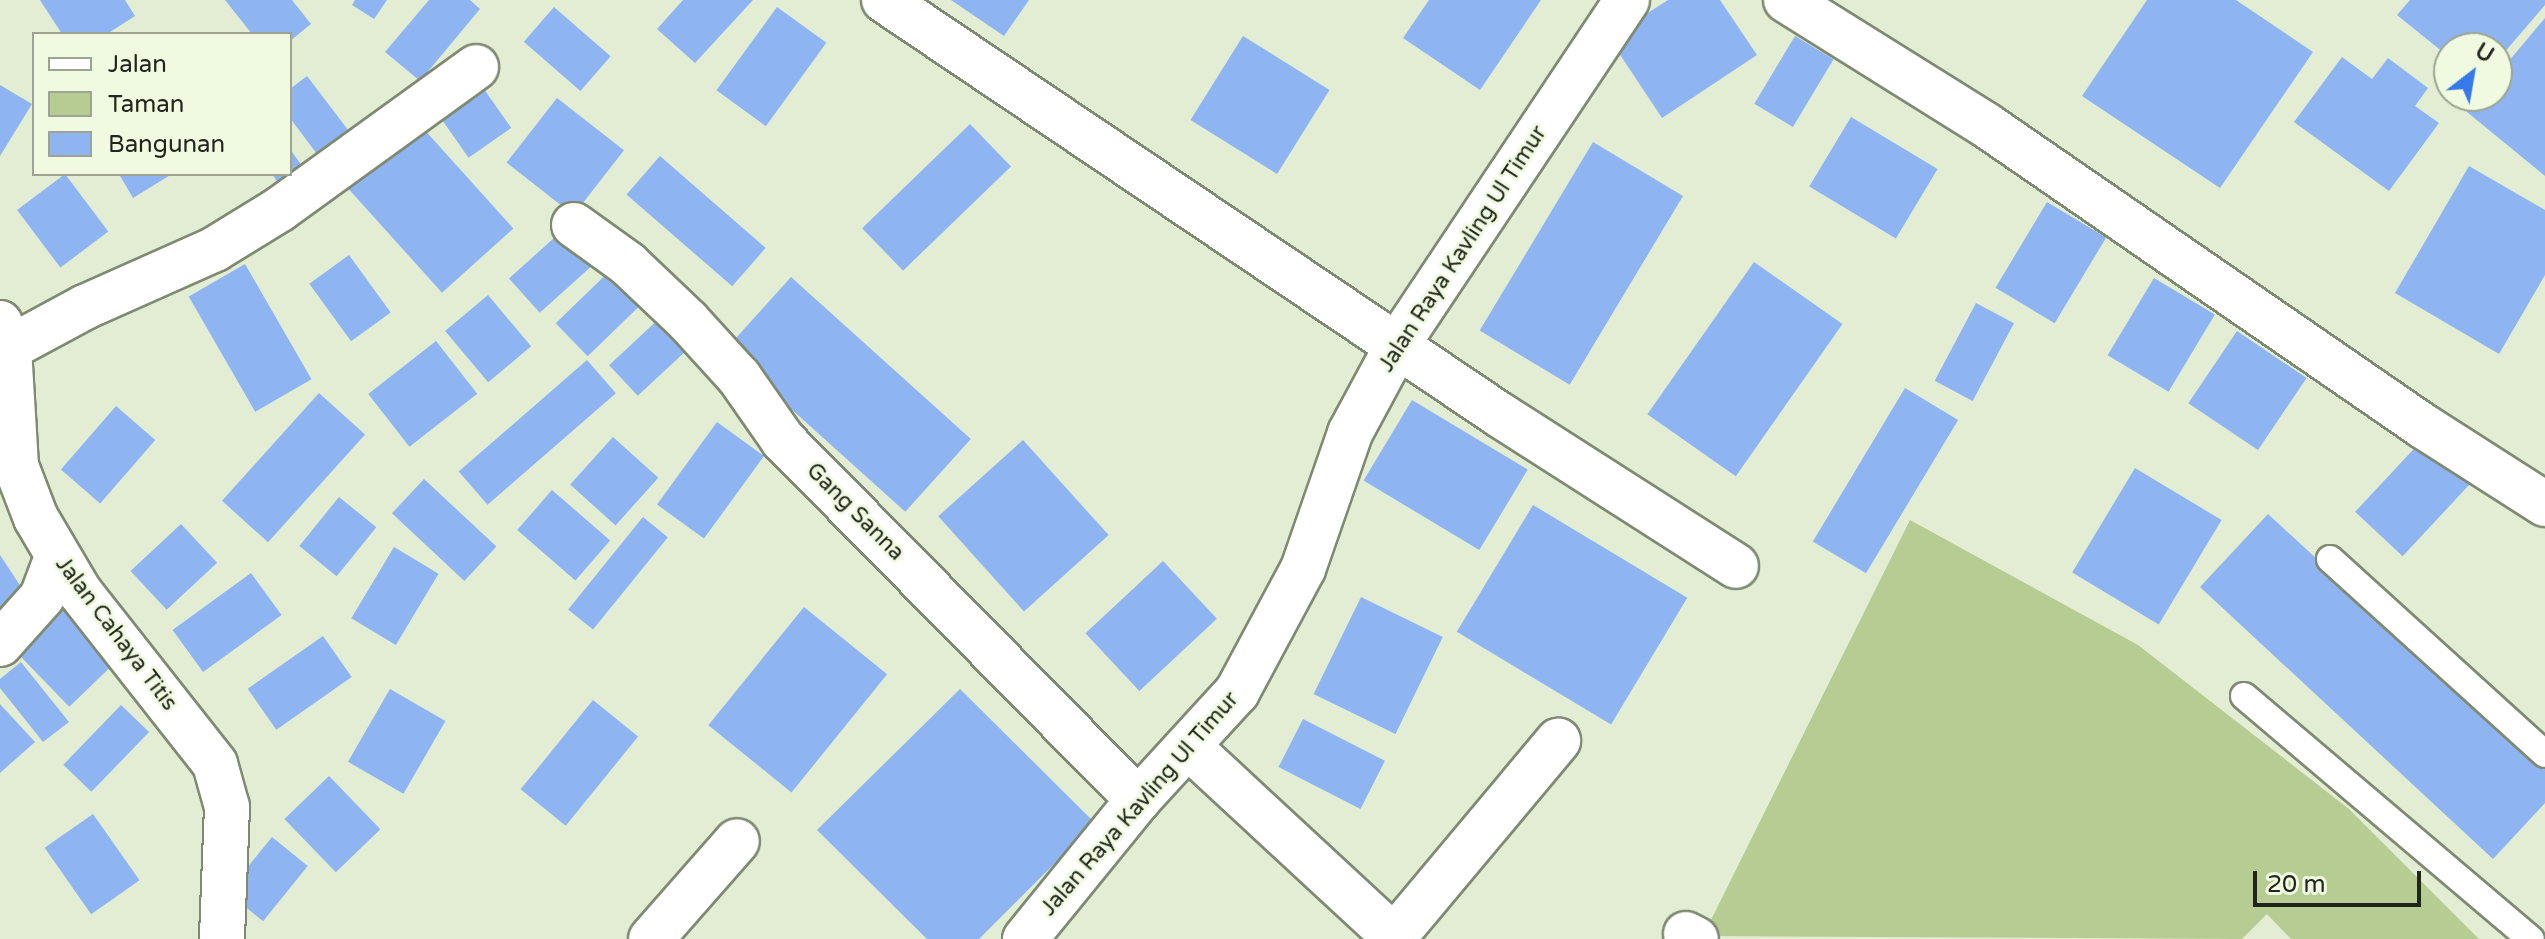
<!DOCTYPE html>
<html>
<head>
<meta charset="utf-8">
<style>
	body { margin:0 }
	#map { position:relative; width:2545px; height:939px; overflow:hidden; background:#e2edd3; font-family:"Varela Round",sans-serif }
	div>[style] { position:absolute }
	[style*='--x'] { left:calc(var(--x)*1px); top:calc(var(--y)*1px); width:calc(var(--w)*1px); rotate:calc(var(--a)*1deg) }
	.green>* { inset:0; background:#b6cc93 }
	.building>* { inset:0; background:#8eb5f2; transform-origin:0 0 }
	.roads { filter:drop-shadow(2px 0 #808972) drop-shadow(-2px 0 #808972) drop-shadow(0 2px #808972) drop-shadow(0 -2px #808972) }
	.lane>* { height:26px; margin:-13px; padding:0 13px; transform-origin:13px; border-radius:13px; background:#fff }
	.street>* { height:44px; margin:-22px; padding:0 22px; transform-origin:22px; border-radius:22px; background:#fff }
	span { translate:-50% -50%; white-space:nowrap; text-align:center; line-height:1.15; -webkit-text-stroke:6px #f0fae0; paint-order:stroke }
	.street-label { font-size:22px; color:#21251c }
	.legend { position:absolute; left:32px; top:32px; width:260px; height:144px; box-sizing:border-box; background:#f0fae0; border:2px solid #9da592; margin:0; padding:10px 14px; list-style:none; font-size:24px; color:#21251c }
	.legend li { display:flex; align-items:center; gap:16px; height:40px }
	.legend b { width:40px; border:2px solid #9da592 }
	.north { position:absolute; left:2433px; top:32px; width:80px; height:80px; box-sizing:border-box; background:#f0fae0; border:2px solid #9da592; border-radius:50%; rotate:31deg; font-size:22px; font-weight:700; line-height:32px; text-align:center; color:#21251c }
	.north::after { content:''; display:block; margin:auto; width:28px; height:36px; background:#357ae8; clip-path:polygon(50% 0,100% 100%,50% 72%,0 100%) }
	.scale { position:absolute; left:2253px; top:871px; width:168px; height:36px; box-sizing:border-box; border:4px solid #21251c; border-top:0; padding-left:10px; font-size:24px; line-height:28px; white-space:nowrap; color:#21251c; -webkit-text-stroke:6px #f0fae0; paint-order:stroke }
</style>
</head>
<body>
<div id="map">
	<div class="green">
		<i style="clip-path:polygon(1910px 520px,2138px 645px,2349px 809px,2479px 939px,2291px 939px,2267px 914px,2242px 939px,1703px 936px)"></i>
	</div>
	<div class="building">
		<i style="clip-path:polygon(40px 0,125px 0,135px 16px,107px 34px,62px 34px)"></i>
		<i style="clip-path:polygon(225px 0,292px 0,311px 24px,290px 41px,290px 34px,252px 34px)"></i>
		<i style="clip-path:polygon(355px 0,387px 0,374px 19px,352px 5px)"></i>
		<i style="clip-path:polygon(429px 0,470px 0,480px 9px,420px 81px,385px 52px)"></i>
		<i style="clip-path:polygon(683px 0,753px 0,695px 63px,657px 29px)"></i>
		<i style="clip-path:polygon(951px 0,1029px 0,1004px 36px)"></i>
		<i style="clip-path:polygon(1429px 0,1541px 0,1480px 90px,1403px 38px)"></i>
		<i style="clip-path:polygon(1668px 0,1720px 0,1757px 55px,1662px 118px,1609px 38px)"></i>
		<i style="clip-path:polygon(2147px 0,2236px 0,2313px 52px,2220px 188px,2082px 96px)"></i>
		<i style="clip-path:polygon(2410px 0,2545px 0,2545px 5px,2497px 61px,2497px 48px,2449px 48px,2449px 57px,2397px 15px)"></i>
		<i style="left:554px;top:7px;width:75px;height:46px;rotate:41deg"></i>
		<i style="left:777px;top:7px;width:61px;height:103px;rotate:36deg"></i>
		<i style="clip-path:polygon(2545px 18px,2545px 176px,2467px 112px,2480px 96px,2497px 96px,2497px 75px)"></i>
		<i style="left:1243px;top:36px;width:102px;height:99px;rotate:32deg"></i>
		<i style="left:1795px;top:36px;width:45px;height:79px;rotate:31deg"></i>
		<i style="clip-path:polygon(2342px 57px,2372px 79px,2388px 58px,2428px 88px,2415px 106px,2439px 123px,2389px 191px,2294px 122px)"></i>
		<i style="clip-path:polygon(307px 76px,358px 143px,326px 166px,290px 118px,290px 89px)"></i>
		<i style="left:479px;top:82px;width:56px;height:52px;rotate:55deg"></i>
		<i style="clip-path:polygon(0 85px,32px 104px,0 156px)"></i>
		<i style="left:557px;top:98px;width:85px;height:82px;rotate:38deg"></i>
		<i style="left:413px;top:117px;width:150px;height:96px;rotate:48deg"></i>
		<i style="left:1851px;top:117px;width:101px;height:81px;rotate:31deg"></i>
		<i style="left:970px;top:124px;width:59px;height:150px;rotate:46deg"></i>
		<i style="left:1593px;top:142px;width:105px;height:220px;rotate:31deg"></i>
		<i style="clip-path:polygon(290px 149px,310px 177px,286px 194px,272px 174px,290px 174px)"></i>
		<i style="left:660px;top:156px;width:140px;height:51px;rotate:41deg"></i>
		<i style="clip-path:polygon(2469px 166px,2545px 210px,2545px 275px,2499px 354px,2395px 293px)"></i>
		<i style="left:65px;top:174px;width:72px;height:60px;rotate:53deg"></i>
		<i style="clip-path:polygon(119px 174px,172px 174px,133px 198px)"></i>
		<i style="left:2047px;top:202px;width:69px;height:100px;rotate:31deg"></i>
		<i style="left:564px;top:229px;width:46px;height:74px;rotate:48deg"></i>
		<i style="left:349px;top:255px;width:71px;height:49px;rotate:54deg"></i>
		<i style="left:619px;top:262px;width:46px;height:88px;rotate:46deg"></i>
		<i style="left:1754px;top:262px;width:108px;height:186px;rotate:35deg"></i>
		<i style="left:245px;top:264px;width:133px;height:65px;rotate:60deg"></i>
		<i style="left:791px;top:277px;width:242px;height:98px;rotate:42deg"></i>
		<i style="left:2154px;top:278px;width:71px;height:90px;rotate:31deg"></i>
		<i style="left:488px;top:295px;width:67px;height:56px;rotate:50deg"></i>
		<i style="left:1976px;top:303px;width:43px;height:88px;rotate:28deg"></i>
		<i style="left:664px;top:314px;width:42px;height:75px;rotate:47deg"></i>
		<i style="left:2237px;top:331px;width:84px;height:87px;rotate:34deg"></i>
		<i style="left:436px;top:341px;width:67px;height:86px;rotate:52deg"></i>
		<i style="left:587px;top:360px;width:44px;height:170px;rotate:49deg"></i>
		<i style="left:1905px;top:388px;width:62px;height:179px;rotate:31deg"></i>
		<i style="left:319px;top:393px;width:62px;height:145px;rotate:42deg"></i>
		<i style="left:1412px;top:400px;width:135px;height:94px;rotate:31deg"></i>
		<i style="left:116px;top:406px;width:52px;height:84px;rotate:41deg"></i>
		<i style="left:717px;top:422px;width:58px;height:102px;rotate:36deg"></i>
		<i style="left:613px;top:437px;width:61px;height:64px;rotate:42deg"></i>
		<i style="left:2424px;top:438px;width:65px;height:101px;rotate:43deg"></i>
		<i style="left:1023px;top:440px;width:128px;height:114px;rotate:48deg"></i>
		<i style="left:2135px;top:468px;width:101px;height:122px;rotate:31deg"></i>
		<i style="left:424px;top:479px;width:99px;height:47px;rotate:43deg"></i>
		<i style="left:552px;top:490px;width:77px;height:53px;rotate:41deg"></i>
		<i style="left:339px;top:497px;width:48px;height:63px;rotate:39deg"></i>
		<i style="left:1533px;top:505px;width:180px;height:148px;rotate:31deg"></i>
		<i style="clip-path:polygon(2268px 514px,2545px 769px,2545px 803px,2493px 859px,2200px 587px)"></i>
		<i style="left:643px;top:517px;width:32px;height:119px;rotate:39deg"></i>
		<i style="left:181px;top:524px;width:53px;height:69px;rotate:47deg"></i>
		<i style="left:394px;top:547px;width:52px;height:83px;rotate:31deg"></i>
		<i style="clip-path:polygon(0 555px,27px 596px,0 614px)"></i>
		<i style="left:1163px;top:561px;width:79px;height:106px;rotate:47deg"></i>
		<i style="left:251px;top:573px;width:52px;height:97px;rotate:54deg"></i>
		<i style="left:1361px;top:597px;width:91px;height:108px;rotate:26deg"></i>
		<i style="left:69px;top:600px;width:77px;height:74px;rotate:46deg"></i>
		<i style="left:804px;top:607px;width:107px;height:152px;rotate:39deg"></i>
		<i style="left:323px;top:636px;width:50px;height:92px;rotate:55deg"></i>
		<i style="clip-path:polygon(21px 662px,69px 722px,43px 742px,0 688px,0 679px)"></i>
		<i style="left:390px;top:689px;width:64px;height:84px;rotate:30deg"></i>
		<i style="clip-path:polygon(960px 689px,1095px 823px,979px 939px,927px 939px,817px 830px)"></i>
		<i style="left:593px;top:700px;width:58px;height:115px;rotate:39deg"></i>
		<i style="clip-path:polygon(0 704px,35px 742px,0 773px)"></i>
		<i style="left:121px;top:705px;width:39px;height:83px;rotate:44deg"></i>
		<i style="left:1303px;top:719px;width:92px;height:54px;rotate:27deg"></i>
		<i style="left:329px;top:776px;width:74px;height:62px;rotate:46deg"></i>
		<i style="left:93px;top:814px;width:81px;height:59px;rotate:55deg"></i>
		<i style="left:272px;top:837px;width:46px;height:71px;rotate:39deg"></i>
	</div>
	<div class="roads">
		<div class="lane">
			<i style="--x:2330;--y:559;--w:290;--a:42.2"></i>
			<i style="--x:2244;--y:696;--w:376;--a:40.3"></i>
		</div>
		<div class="street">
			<i style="--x:884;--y:0;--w:743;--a:33.97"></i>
			<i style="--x:1500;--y:415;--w:280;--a:32.6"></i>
			<i style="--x:1786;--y:0;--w:236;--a:32"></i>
			<i style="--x:1986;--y:125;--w:531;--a:34.56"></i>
			<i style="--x:2423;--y:426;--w:145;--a:32.6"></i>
			<i style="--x:574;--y:225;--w:67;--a:35.8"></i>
			<i style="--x:628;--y:264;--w:83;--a:43.5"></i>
			<i style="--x:688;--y:321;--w:76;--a:47.7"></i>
			<i style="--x:739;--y:377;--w:77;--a:55.1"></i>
			<i style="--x:783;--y:440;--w:506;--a:45.4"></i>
			<i style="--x:0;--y:323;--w:27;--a:70"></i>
			<i style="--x:9;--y:348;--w:118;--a:86.6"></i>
			<i style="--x:16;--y:466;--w:56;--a:69"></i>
			<i style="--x:36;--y:518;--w:85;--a:59.5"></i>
			<i style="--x:79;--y:591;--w:220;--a:51.8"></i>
			<i style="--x:215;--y:764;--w:45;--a:74.4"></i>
			<i style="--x:227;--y:807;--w:132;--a:92.2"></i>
			<i style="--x:9;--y:348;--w:86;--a:-28.3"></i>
			<i style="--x:85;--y:307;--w:142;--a:-24"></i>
			<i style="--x:215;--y:249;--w:76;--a:-31.6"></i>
			<i style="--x:280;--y:209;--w:242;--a:-35.9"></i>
			<i style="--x:0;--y:644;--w:63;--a:-48.2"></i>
			<i style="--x:42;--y:597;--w:43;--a:-69.4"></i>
			<i style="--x:1190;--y:748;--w:281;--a:42.8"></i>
			<i style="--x:1686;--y:934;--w:11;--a:27"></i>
			<i style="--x:1394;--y:937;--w:256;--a:-50.1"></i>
			<i style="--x:651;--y:939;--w:130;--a:-48.7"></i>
			<i style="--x:1025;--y:939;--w:179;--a:-50.9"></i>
			<i style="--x:1138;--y:800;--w:147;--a:-47.5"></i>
			<i style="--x:1237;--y:692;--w:140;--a:-61.8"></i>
			<i style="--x:1303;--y:569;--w:144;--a:-70.9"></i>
			<i style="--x:1350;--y:433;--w:103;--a:-61.7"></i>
			<i style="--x:1399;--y:342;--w:411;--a:-56.3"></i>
		</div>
	</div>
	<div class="street-label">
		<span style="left:1463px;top:249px;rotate:-57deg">Jalan Raya Kavling Ul Timur</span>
		<span style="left:855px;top:512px;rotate:45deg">Gang Sanna</span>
		<span style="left:116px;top:634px;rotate:53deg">Jalan Cahaya Titis</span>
		<span style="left:1140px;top:804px;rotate:-49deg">Jalan Raya Kavling Ul Timur</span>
	</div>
	<ul class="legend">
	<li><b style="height:10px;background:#fff"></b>Jalan</li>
	<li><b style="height:22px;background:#b6cc93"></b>Taman</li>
	<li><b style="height:22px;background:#8eb5f2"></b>Bangunan</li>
	</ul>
	<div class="north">U</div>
	<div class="scale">20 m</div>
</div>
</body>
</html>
